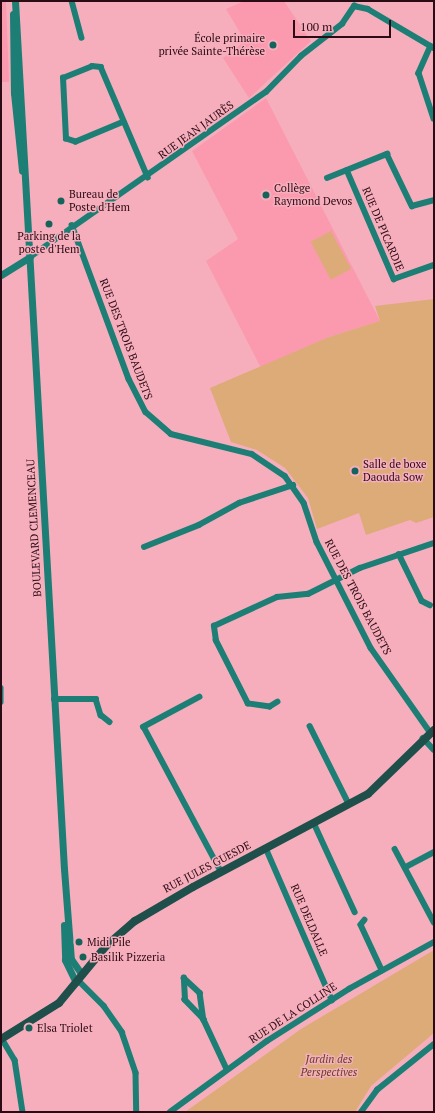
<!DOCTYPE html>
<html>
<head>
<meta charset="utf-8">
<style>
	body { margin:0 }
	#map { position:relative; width:435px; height:1113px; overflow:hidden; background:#f6aebc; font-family:"PT Serif",serif }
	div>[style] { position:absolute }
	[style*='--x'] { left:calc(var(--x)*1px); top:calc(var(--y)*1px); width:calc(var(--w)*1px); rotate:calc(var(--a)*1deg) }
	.built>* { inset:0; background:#fb9aaf }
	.green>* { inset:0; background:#dcab78; transform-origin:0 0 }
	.minor>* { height:5.5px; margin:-2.75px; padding:0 2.75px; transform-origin:2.75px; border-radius:2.75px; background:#1d7e76 }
	.tertiary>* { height:7px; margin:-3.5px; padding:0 3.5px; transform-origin:3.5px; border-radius:3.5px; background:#1d7e76 }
	.secondary>* { height:8px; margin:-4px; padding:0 4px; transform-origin:4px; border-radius:4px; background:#1f4f4a }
	.dots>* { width:11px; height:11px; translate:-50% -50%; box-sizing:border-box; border:2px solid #f6aebc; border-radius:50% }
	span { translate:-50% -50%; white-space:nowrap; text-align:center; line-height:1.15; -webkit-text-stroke:3px #f6aebc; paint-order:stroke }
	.poi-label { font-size:11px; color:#2b0b14 }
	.right { translate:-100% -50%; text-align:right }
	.left { translate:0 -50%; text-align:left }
	.street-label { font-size:11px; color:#2b0b14 }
	.park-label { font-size:11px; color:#624321; font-style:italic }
	.frame { position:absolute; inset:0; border:2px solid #2b0b14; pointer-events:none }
	.scale { position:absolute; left:293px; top:20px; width:98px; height:18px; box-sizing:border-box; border:2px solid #2b0b14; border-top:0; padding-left:5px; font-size:12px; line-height:14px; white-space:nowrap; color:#2b0b14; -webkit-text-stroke:3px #f6aebc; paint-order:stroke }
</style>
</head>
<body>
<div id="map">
	<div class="built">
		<i style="clip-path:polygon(1px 1px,6px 1px,9px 82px,1px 82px)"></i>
		<i style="clip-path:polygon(244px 1px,284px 1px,311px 41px,249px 98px,223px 58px,245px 41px,226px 9px)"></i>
		<i style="clip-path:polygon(266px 98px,380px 321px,329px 337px,261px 368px,206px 261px,238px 239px,192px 151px)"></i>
	</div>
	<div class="green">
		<i style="left:331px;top:231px;width:43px;height:23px;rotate:62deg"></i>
		<i style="clip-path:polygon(434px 299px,434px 517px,416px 523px,410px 520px,366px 535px,359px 513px,317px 529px,308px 498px,285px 468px,257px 450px,231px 442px,210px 388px,329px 337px,380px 321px,375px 306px)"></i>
		<i style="clip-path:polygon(434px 950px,434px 1033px,371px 1086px,355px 1112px,185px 1112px,301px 1029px)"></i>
	</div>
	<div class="minor">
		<i style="--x:72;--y:1;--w:38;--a:75"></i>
		<i style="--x:354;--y:6;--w:14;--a:12"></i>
		<i style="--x:368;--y:9;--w:77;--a:30.6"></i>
		<i style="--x:431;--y:46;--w:30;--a:114"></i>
		<i style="--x:419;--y:73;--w:48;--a:71.9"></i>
		<i style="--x:124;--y:122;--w:52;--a:157.4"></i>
		<i style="--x:76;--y:142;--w:10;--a:-163"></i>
		<i style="--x:66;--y:139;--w:61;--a:-92.8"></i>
		<i style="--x:63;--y:78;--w:31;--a:-22"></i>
		<i style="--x:92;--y:66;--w:9;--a:6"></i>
		<i style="--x:101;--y:67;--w:120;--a:66.9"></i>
		<i style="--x:347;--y:170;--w:119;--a:66.7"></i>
		<i style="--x:394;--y:279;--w:42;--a:-19.3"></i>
		<i style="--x:327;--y:178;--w:65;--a:-21.8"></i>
		<i style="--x:387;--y:154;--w:58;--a:64.3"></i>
		<i style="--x:412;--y:206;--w:23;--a:-15"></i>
		<i style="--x:72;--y:225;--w:164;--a:69.7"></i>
		<i style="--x:129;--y:379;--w:37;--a:63"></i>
		<i style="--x:146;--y:412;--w:33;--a:41"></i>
		<i style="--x:171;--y:434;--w:83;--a:13.9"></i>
		<i style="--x:252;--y:454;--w:40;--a:34"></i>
		<i style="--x:285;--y:476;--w:33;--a:55"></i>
		<i style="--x:304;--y:503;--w:41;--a:71.6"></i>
		<i style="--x:317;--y:542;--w:119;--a:63"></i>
		<i style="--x:371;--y:648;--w:103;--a:54.9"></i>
		<i style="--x:30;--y:257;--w:288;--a:-35"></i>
		<i style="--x:266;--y:92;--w:50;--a:-45.8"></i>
		<i style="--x:301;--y:56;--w:52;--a:-38"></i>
		<i style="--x:342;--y:24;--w:22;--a:-56"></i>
		<i style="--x:144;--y:547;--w:59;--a:-21.8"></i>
		<i style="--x:199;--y:525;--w:46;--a:-28.8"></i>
		<i style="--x:239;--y:503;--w:57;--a:-18.4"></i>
		<i style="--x:399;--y:554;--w:52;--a:63.9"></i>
		<i style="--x:422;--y:601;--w:9;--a:27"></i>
		<i style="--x:1;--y:688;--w:14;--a:90"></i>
		<i style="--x:200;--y:697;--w:64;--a:151.8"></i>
		<i style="--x:144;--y:727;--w:163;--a:61.9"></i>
		<i style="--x:54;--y:699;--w:42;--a:0"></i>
		<i style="--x:96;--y:699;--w:17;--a:73"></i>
		<i style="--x:101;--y:715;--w:11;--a:38"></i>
		<i style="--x:278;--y:702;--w:9;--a:148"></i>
		<i style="--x:270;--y:707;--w:22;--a:-172"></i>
		<i style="--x:248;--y:704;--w:71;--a:-116.9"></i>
		<i style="--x:216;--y:641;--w:15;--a:-98"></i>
		<i style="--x:214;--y:626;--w:69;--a:-24.7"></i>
		<i style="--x:277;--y:597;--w:31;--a:-6"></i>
		<i style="--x:308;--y:594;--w:58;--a:-26.6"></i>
		<i style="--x:360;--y:568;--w:78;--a:-18.7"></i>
		<i style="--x:310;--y:726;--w:87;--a:63.4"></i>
		<i style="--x:423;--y:738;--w:16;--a:47"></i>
		<i style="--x:314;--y:823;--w:98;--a:65.3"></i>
		<i style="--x:266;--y:848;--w:166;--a:66.5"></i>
		<i style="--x:395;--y:849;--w:83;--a:61.9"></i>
		<i style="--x:406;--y:867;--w:32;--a:-28"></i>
		<i style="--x:365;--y:920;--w:6;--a:129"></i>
		<i style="--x:361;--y:925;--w:50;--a:65"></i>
		<i style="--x:78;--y:980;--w:37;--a:45"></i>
		<i style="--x:104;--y:1006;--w:32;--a:55"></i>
		<i style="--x:122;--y:1032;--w:43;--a:71.1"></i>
		<i style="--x:136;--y:1073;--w:39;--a:89"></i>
		<i style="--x:204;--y:1020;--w:28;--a:-134"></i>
		<i style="--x:185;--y:1000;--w:22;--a:-93"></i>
		<i style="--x:184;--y:978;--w:22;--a:43"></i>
		<i style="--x:200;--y:993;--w:27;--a:82"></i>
		<i style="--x:204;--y:1020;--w:54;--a:64.9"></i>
		<i style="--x:1;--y:1037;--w:27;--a:59"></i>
		<i style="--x:15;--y:1060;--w:53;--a:81.3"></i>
		<i style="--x:170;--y:1112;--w:120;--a:-36.2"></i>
		<i style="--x:267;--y:1041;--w:97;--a:-32.4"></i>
		<i style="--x:349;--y:989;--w:97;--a:-28.9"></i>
		<i style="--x:361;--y:1112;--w:27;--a:-54"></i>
		<i style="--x:377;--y:1090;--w:73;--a:-38.9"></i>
	</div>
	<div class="tertiary">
		<i style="--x:15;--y:1;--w:869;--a:86.77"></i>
		<i style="--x:64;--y:869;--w:90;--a:85.6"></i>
		<i style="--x:71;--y:959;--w:19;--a:55"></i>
		<i style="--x:13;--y:14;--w:79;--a:89.3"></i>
		<i style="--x:14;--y:93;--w:78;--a:84.1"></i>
		<i style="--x:1;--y:275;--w:34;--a:-32"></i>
		<i style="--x:64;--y:925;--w:35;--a:88"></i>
		<i style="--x:65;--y:960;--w:25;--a:64"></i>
	</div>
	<div class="secondary">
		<i style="--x:1;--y:1039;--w:68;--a:-31.8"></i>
		<i style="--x:59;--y:1003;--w:74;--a:-50.5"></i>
		<i style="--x:106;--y:946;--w:38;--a:-41"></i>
		<i style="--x:135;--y:921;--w:67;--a:-30.4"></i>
		<i style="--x:193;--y:887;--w:198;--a:-28"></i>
		<i style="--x:368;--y:794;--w:92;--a:-44.1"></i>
	</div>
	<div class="dots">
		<i style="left:273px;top:45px;background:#16635c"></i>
		<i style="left:266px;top:195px;background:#16635c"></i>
		<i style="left:61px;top:201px;background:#16635c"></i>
		<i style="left:49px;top:224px;background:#16635c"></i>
		<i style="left:355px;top:471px;background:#16635c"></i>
		<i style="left:79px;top:942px;background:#16635c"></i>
		<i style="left:83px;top:957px;background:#16635c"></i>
		<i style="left:29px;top:1028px;background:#16635c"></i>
	</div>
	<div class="poi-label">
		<span class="right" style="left:265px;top:45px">École primaire<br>privée Sainte-Thérèse</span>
		<span class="left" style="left:274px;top:195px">Collège<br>Raymond Devos</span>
		<span class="left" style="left:69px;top:201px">Bureau de<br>Poste d'Hem</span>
		<span style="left:49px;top:243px">Parking de la<br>poste d'Hem</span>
		<span class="left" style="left:363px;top:471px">Salle de boxe<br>Daouda Sow</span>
		<span class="left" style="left:87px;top:942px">Midi Pile</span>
		<span class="left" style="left:91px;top:957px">Basilik Pizzeria</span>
		<span class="left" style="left:37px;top:1028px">Elsa Triolet</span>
	</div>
	<div class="street-label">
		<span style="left:196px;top:130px;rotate:-36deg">RUE JEAN JAURÈS</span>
		<span style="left:383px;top:229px;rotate:67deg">RUE DE PICARDIE</span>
		<span style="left:126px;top:339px;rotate:69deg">RUE DES TROIS BAUDETS</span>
		<span style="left:34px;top:528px;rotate:-93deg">BOULEVARD CLEMENCEAU</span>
		<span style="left:358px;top:597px;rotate:62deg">RUE DES TROIS BAUDETS</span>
		<span style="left:207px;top:867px;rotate:-28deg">RUE JULES GUESDE</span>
		<span style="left:309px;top:920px;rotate:67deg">RUE DELDALLE</span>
		<span style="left:293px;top:1013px;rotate:-33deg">RUE DE LA COLLINE</span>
	</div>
	<div class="park-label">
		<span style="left:329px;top:1066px">Jardin des<br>Perspectives</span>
	</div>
	<div class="frame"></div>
	<div class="scale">100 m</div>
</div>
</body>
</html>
